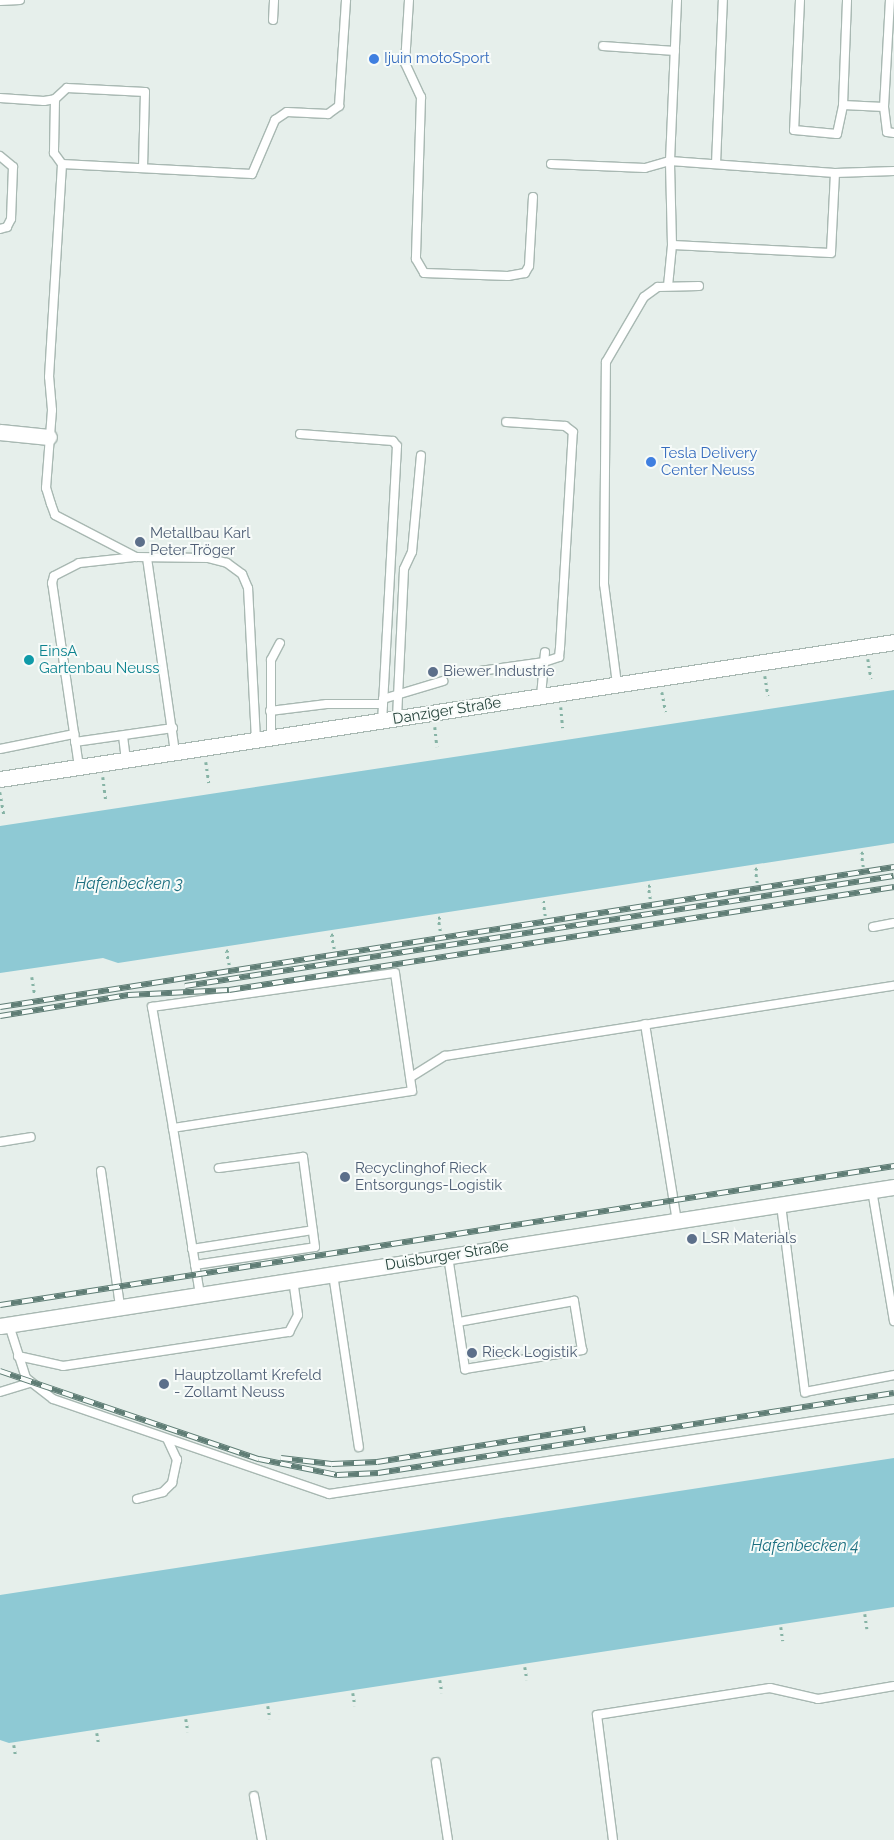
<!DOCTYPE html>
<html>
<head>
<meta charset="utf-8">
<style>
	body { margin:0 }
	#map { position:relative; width:894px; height:1840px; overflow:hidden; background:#e6efeb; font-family:Raleway,sans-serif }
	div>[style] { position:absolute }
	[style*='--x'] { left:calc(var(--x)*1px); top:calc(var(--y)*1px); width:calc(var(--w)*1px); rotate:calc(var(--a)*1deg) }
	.water>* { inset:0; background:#8ec9d4 }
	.path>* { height:2.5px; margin-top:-1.25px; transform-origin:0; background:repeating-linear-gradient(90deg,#86b3a5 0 2.5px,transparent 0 6.5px) }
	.roads { filter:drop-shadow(1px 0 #a8b8b2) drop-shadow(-1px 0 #a8b8b2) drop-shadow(0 1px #a8b8b2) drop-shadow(0 -1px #a8b8b2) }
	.service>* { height:8px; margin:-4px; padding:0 4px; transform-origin:4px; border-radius:4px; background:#fff }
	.minor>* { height:15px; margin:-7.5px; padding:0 7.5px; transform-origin:7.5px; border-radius:7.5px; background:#fff }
	.rail>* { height:5.5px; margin-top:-2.75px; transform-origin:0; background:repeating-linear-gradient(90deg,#f7fbf9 0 11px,#5f7d75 0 22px); box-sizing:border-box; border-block:1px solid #5f7d75 }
	.dots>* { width:14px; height:14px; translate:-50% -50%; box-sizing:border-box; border:2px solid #f7fbf9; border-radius:50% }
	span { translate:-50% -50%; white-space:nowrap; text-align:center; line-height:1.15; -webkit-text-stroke:4px #f7fbf9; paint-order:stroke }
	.shop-label { font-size:15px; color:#366cbe }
	.left { translate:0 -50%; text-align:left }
	.service-label { font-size:15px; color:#4e5e75 }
	.culture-label { font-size:15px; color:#0d838f }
	.street-label { font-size:15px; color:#24423a }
	.water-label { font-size:16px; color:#1c6f80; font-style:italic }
</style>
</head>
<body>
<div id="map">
	<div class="water">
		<i style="clip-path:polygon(894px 690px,894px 843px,118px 963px,103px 958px,0 973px,0 826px)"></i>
		<i style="clip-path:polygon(894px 1458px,894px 1607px,9px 1743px,0 1740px,0 1595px)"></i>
	</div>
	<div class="path">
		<i style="--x:868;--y:659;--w:20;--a:81"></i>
		<i style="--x:765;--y:676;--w:20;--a:81"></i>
		<i style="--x:662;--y:692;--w:20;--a:79"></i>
		<i style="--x:561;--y:707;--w:21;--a:85"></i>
		<i style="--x:435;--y:727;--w:20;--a:84"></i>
		<i style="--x:206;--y:762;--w:21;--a:82"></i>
		<i style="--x:103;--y:777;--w:23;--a:83"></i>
		<i style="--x:0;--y:792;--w:23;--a:80"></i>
		<i style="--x:863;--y:867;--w:14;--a:-98"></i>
		<i style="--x:861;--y:853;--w:5;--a:-11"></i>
		<i style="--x:757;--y:883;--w:14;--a:-98"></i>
		<i style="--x:755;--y:869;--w:4;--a:-14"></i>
		<i style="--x:650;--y:899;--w:13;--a:-99"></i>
		<i style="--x:648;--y:886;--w:4;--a:-14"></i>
		<i style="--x:545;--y:916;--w:14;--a:-98"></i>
		<i style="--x:543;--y:902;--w:4;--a:0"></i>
		<i style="--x:440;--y:931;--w:13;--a:-99"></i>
		<i style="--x:438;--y:918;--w:4;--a:-14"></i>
		<i style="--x:334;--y:949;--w:14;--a:-102"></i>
		<i style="--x:331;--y:935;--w:4;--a:-14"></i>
		<i style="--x:229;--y:965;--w:14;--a:-102"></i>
		<i style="--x:226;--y:951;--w:4;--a:-14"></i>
		<i style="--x:32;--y:977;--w:18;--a:81"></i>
		<i style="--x:865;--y:1614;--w:15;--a:82"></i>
		<i style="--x:781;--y:1627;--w:14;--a:82"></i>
		<i style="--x:525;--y:1667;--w:13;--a:81"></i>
		<i style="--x:440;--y:1680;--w:13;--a:81"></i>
		<i style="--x:353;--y:1693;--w:13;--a:81"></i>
		<i style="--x:268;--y:1706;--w:13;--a:81"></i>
		<i style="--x:186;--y:1719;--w:13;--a:81"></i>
		<i style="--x:97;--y:1733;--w:12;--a:81"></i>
		<i style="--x:14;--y:1745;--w:12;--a:81"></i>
	</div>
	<div class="roads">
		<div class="service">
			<i style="--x:409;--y:0;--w:63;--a:93.6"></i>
			<i style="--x:405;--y:63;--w:38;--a:65"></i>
			<i style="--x:421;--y:97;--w:162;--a:91.8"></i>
			<i style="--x:416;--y:259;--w:16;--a:60"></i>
			<i style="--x:424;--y:273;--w:84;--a:2"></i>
			<i style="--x:508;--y:276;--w:17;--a:-10"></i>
			<i style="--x:525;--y:273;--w:8;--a:-60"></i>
			<i style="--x:529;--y:266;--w:69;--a:-86.7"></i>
			<i style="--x:800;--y:0;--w:130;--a:92.6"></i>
			<i style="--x:794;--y:130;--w:43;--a:5.3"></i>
			<i style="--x:837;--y:134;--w:30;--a:-78"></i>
			<i style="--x:843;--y:105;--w:41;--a:2.8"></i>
			<i style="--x:884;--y:107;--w:25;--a:83"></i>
			<i style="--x:887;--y:132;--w:7;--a:8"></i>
			<i style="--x:0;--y:1;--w:20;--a:-3"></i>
			<i style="--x:273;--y:20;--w:20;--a:-87"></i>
			<i style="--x:603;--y:46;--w:72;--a:4"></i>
			<i style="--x:0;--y:98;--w:44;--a:3.9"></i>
			<i style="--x:44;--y:101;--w:11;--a:-10"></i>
			<i style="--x:55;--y:99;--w:16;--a:-43"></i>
			<i style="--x:67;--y:88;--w:78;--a:2.9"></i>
			<i style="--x:145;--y:92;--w:76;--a:91.5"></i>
			<i style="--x:55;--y:99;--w:54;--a:91.1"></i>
			<i style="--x:54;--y:153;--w:14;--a:54"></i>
			<i style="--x:843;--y:105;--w:105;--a:-87.8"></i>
			<i style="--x:884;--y:107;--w:107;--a:-86.8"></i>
			<i style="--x:0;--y:156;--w:17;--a:40"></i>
			<i style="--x:13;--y:167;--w:52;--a:92.2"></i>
			<i style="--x:11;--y:219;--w:9;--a:117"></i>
			<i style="--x:7;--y:227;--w:7;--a:164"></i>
			<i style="--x:551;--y:164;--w:94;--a:2.4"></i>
			<i style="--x:645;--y:168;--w:26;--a:-16"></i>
			<i style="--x:670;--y:161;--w:165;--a:4.2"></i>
			<i style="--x:835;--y:173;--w:80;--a:92.9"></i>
			<i style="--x:831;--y:253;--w:159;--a:-177.1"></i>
			<i style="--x:672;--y:245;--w:84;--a:-91.4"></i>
			<i style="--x:670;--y:161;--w:161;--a:-87.5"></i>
			<i style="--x:716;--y:164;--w:164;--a:-87.6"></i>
			<i style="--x:835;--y:173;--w:59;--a:-1.9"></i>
			<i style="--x:668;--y:286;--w:41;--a:-84.4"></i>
			<i style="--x:300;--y:434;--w:93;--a:4.3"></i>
			<i style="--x:393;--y:441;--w:6;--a:51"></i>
			<i style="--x:397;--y:446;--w:275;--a:93.1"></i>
			<i style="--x:147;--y:558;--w:196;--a:81.8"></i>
			<i style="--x:480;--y:671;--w:65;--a:-8"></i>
			<i style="--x:544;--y:662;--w:16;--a:-18"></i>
			<i style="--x:559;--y:657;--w:9;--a:-84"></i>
			<i style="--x:560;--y:648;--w:216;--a:-86.6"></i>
			<i style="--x:573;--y:432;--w:10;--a:-143"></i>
			<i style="--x:565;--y:426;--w:59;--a:-176.1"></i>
			<i style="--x:617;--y:684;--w:101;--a:-97.4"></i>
			<i style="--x:604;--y:584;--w:222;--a:-89.5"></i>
			<i style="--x:606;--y:362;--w:75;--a:-59.7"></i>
			<i style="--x:644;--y:297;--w:17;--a:-36"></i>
			<i style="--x:658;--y:287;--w:41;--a:-1.4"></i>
			<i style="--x:541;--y:696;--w:44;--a:-84.8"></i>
			<i style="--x:383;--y:699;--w:63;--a:-16.7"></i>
			<i style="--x:270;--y:711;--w:57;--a:-7"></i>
			<i style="--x:327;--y:704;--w:56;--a:0"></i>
			<i style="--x:397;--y:718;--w:149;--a:-87.3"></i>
			<i style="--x:404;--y:569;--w:19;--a:-65"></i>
			<i style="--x:412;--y:552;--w:97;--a:-84.7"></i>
			<i style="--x:123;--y:736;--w:24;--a:83"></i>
			<i style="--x:271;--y:738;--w:78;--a:-90"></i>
			<i style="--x:271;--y:660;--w:19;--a:-62"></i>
			<i style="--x:256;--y:740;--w:152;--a:-93"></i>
			<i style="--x:248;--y:588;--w:15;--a:-113"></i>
			<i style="--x:242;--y:574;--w:19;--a:-144"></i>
			<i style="--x:227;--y:563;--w:20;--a:-165"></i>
			<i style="--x:208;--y:558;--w:72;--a:-179.2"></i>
			<i style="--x:136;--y:557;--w:91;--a:-152.6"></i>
			<i style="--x:55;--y:515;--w:12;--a:-110"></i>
			<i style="--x:51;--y:504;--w:17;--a:-107"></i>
			<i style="--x:46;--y:488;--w:78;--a:-85.6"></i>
			<i style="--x:52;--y:410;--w:33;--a:-95"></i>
			<i style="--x:49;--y:377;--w:213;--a:-86.5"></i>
			<i style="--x:62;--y:164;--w:190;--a:3"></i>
			<i style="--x:252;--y:174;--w:59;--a:-66.9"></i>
			<i style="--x:275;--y:120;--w:14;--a:-34"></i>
			<i style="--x:287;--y:112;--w:41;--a:2.8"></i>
			<i style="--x:328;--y:114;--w:14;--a:-36"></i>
			<i style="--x:339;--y:106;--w:106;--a:-86.2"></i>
			<i style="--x:75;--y:742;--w:99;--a:-8.1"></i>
			<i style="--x:0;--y:749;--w:76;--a:-11.5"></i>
			<i style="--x:79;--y:767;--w:186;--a:-98.3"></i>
			<i style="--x:52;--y:583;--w:7;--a:-74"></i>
			<i style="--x:54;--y:576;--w:28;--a:-27"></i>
			<i style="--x:79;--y:563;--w:56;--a:-6.1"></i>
			<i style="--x:873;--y:927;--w:21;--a:-11"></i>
			<i style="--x:645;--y:1024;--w:200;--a:80.8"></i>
			<i style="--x:411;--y:1077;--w:40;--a:-32"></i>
			<i style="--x:445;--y:1056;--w:454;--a:-8.9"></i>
			<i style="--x:173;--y:1128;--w:123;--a:-99.8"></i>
			<i style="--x:152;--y:1007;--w:245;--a:-8"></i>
			<i style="--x:395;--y:973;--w:119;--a:81.8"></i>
			<i style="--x:412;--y:1091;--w:242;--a:171.2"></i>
			<i style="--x:173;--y:1128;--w:168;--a:80.8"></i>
			<i style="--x:0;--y:1142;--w:31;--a:-9"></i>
			<i style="--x:101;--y:1171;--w:137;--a:82"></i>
			<i style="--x:872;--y:1190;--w:133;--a:80.5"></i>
			<i style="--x:781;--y:1205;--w:189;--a:82.7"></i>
			<i style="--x:805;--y:1392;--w:91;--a:-10.8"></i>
			<i style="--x:192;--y:1249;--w:122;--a:-8.9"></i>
			<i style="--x:448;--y:1256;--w:67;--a:81.4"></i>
			<i style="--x:458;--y:1322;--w:48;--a:81.5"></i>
			<i style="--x:465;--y:1369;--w:119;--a:-9.2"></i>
			<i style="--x:582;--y:1350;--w:50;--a:-99.3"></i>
			<i style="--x:574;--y:1301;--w:118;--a:169.7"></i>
			<i style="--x:195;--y:1265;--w:121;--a:-8.5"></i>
			<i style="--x:315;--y:1247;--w:91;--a:-97.6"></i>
			<i style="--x:303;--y:1157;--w:85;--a:172.5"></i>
			<i style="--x:333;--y:1274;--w:175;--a:81.5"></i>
			<i style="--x:9;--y:1325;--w:56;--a:72.2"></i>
			<i style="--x:26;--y:1378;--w:34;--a:38"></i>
			<i style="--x:53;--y:1399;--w:292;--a:19"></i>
			<i style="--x:329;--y:1494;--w:571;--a:-8.56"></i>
			<i style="--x:18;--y:1356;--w:46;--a:12.5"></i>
			<i style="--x:63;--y:1366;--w:229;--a:-8.6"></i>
			<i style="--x:289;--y:1332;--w:19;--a:-62"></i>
			<i style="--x:298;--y:1315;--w:35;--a:-98"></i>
			<i style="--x:0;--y:1392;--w:31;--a:-17"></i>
			<i style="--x:137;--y:1499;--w:27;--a:-15"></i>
			<i style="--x:163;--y:1492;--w:13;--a:-45"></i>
			<i style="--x:172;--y:1483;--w:24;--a:-78"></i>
			<i style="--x:177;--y:1460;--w:23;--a:-115"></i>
			<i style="--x:436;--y:1762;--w:79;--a:81.3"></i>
			<i style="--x:254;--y:1796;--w:45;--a:79.7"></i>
			<i style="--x:613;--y:1840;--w:126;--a:-97.3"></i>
			<i style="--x:597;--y:1715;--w:175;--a:-8.9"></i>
			<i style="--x:770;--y:1688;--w:49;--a:12.9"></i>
			<i style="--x:818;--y:1699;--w:77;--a:-9.7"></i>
		</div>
		<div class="minor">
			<i style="--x:0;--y:432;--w:49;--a:5.8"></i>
			<i style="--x:0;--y:779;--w:904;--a:-8.71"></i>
			<i style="--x:0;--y:1326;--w:905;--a:-8.84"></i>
		</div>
	</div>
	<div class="rail">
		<i style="--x:185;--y:986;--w:717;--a:-8.82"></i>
		<i style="--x:0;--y:1007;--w:905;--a:-8.9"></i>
		<i style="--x:0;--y:1016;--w:130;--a:-9.3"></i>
		<i style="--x:128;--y:995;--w:101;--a:-2.8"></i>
		<i style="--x:229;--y:990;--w:673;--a:-8.8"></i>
		<i style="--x:0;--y:1305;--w:905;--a:-8.84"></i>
		<i style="--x:0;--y:1371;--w:274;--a:18.8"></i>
		<i style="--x:259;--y:1459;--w:80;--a:11.6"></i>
		<i style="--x:337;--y:1475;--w:41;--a:-2.8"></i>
		<i style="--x:378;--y:1473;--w:522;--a:-8.81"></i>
		<i style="--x:281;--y:1458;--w:51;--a:6.7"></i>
		<i style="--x:332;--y:1464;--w:45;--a:-2.5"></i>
		<i style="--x:377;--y:1462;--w:211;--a:-9"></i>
	</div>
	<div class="dots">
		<i style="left:374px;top:59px;background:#3f7fe0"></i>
		<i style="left:651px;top:462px;background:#3f7fe0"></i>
		<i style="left:140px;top:542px;background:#5c6f8a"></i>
		<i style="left:29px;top:660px;background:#0f9aa8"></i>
		<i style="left:433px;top:672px;background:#5c6f8a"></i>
		<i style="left:345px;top:1177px;background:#5c6f8a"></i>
		<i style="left:692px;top:1239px;background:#5c6f8a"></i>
		<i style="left:472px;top:1353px;background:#5c6f8a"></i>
		<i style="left:164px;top:1384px;background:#5c6f8a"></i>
	</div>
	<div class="shop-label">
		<span class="left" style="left:384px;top:59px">Ijuin motoSport</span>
		<span class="left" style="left:661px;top:462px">Tesla Delivery<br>Center Neuss</span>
	</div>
	<div class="service-label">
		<span class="left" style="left:150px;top:542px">Metallbau Karl<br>Peter Tröger</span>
		<span class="left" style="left:443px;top:672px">Biewer Industrie</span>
		<span class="left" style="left:355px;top:1177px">Recyclinghof Rieck<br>Entsorgungs-Logistik</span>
		<span class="left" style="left:702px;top:1239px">LSR Materials</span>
		<span class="left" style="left:482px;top:1353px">Rieck Logistik</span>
		<span class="left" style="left:174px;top:1384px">Hauptzollamt Krefeld<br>- Zollamt Neuss</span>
	</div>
	<div class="culture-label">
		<span class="left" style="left:39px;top:660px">EinsA<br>Gartenbau Neuss</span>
	</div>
	<div class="street-label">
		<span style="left:447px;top:711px;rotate:-9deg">Danziger Straße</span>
		<span style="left:447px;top:1256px;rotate:-9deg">Duisburger Straße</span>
	</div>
	<div class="water-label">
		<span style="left:129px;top:884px">Hafenbecken 3</span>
		<span style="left:805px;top:1546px">Hafenbecken 4</span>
	</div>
</div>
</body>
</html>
